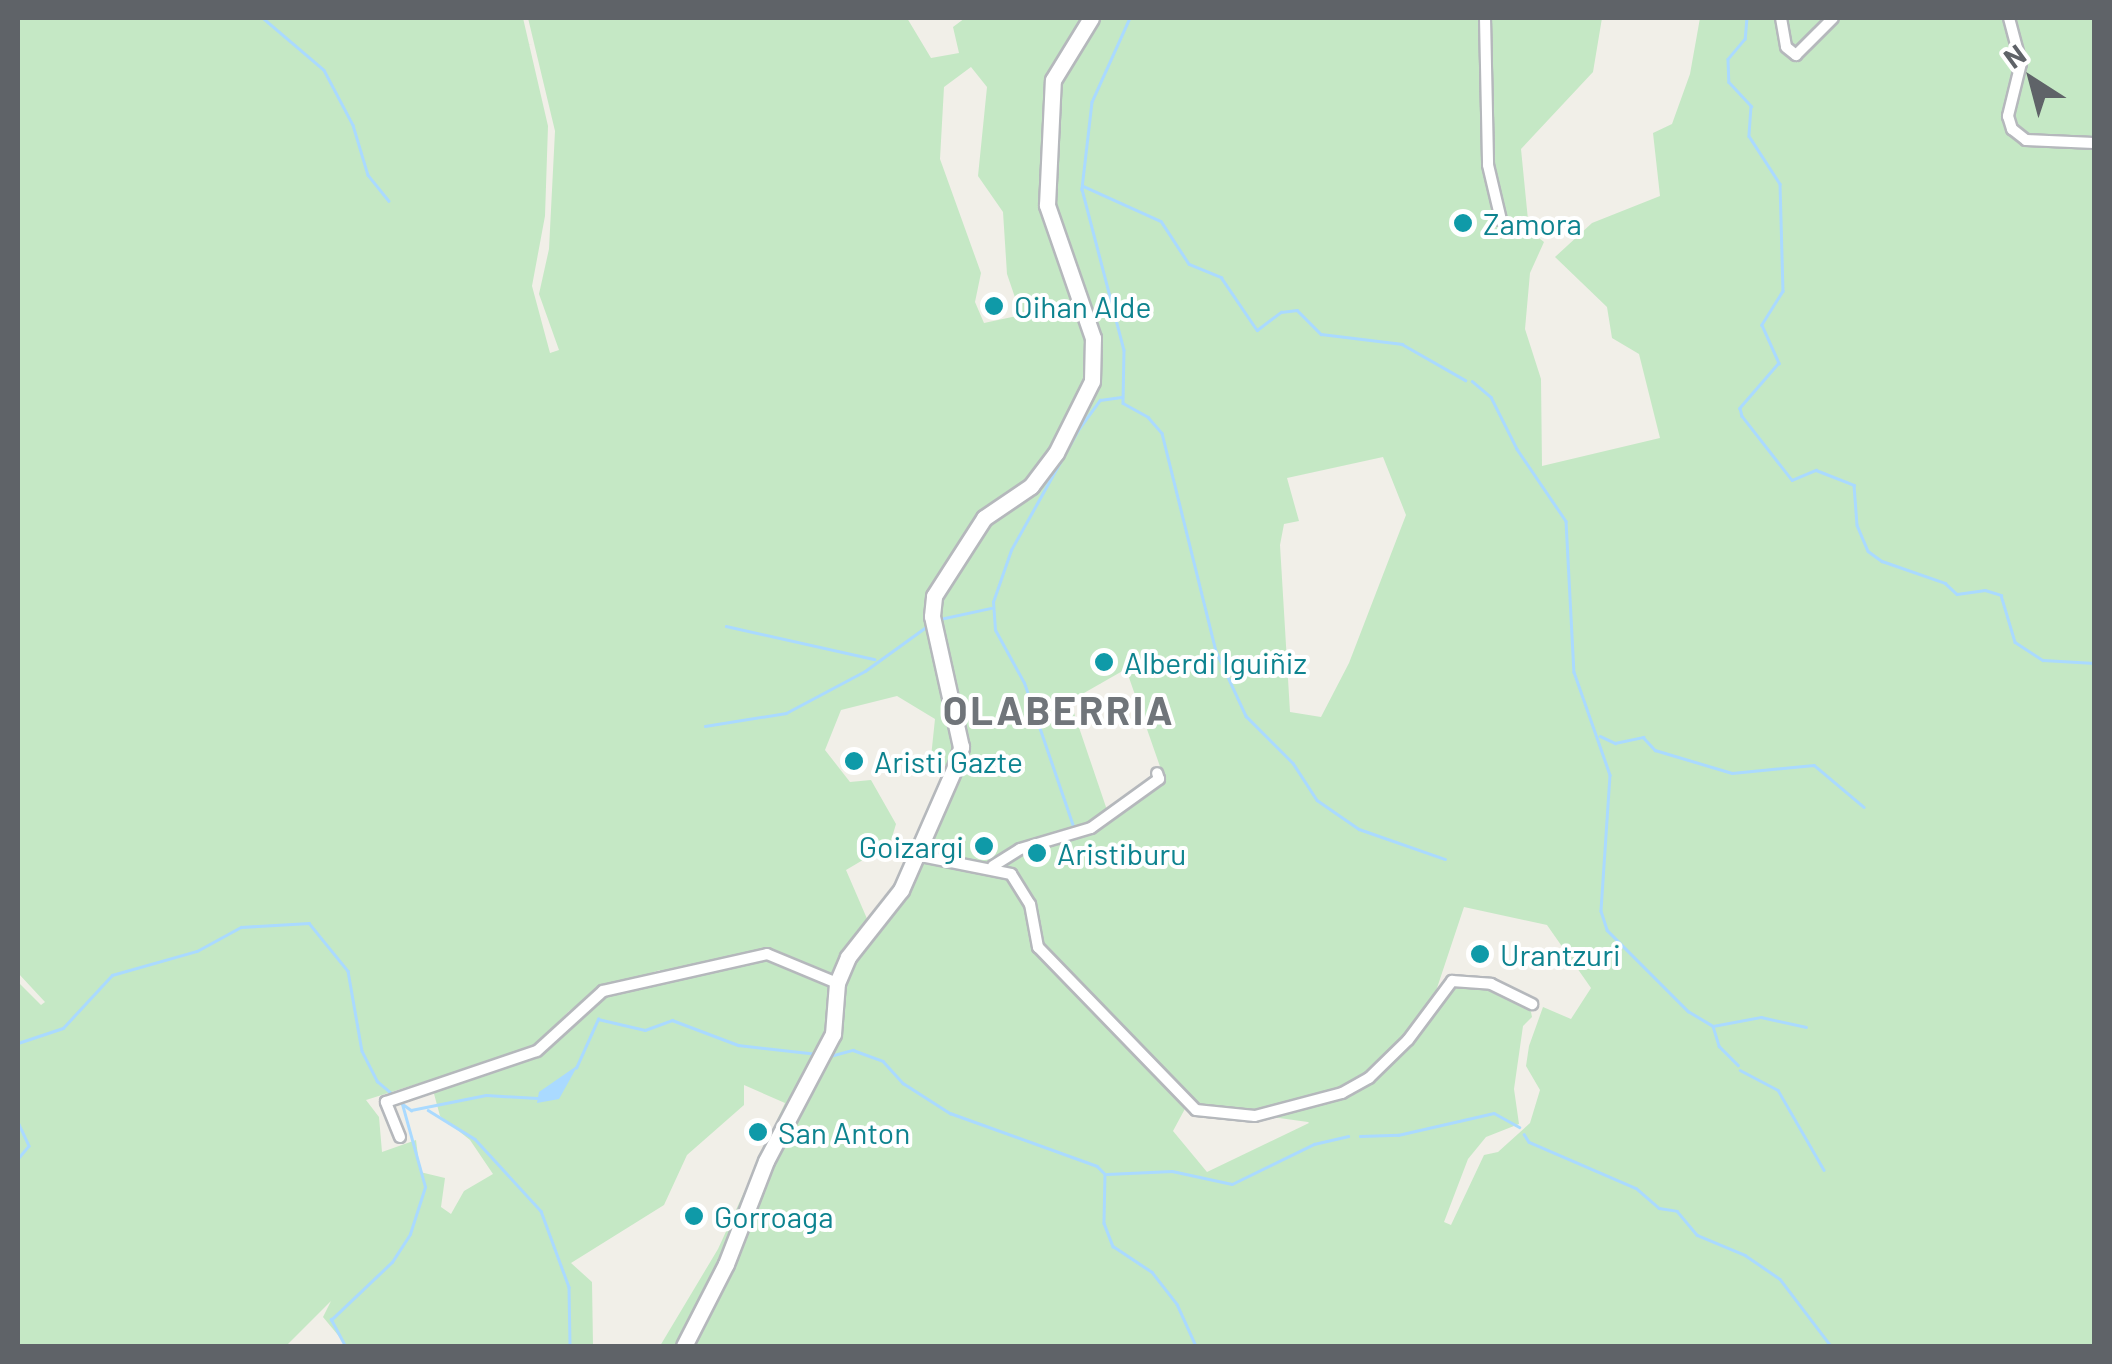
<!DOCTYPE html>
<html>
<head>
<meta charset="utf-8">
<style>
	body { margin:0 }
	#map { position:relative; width:2112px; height:1364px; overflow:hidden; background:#f1efe8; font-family:Barlow,sans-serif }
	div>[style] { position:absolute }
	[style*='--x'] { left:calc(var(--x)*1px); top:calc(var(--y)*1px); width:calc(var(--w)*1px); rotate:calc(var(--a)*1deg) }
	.green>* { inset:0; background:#c5e8c5 }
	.water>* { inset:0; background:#aadaff }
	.stream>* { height:2.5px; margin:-1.25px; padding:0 1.25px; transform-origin:1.25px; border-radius:1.25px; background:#aadaff }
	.roads { filter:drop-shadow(2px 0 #b5b8bc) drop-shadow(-2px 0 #b5b8bc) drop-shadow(0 2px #b5b8bc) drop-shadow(0 -2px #b5b8bc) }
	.street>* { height:10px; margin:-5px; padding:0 5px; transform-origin:5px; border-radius:5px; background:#fff }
	.secondary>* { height:15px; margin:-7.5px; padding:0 7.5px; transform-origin:7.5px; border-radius:7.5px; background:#fff }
	.dots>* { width:28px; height:28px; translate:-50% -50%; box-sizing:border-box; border:5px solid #fff; border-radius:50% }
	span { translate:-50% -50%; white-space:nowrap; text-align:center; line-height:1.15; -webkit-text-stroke:8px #fff; paint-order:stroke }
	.culture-label { font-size:30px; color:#0d838f }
	.left { translate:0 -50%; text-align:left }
	.right { translate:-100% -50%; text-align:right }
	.district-label { font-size:40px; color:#70757a; font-weight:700; letter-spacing:2.5px }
	.frame { position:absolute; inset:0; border:20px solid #5f6368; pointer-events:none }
	.north { position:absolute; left:1982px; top:30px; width:100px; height:100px; -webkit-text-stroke:8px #fff; paint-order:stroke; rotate:324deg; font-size:28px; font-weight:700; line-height:40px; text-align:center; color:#5f6368 }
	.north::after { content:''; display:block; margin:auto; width:35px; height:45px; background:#5f6368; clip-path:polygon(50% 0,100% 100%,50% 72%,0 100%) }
</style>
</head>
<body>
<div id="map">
	<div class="green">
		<i style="clip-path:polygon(evenodd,18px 18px,523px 18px,548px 126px,545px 216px,532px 286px,550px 353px,559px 350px,539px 294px,549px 249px,555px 131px,528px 18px,907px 18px,931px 58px,959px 53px,953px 27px,965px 18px,1602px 18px,1593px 72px,1521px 149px,1529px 230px,1544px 242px,1530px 273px,1525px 329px,1541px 379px,1542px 466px,1660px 438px,1639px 354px,1612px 338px,1607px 307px,1555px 257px,1592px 223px,1660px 196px,1653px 133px,1672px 124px,1690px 74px,1700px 18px,2094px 18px,2094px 1346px,660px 1346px,718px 1249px,785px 1103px,744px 1085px,744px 1105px,687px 1155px,664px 1205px,571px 1263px,592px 1282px,593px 1346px,347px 1346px,323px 1317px,331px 1301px,286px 1346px,18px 1346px,18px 982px,41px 1005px,45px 1002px,18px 973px,18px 18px,971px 67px,987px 87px,978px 176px,1003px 212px,1007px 274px,1021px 315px,984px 323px,975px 302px,981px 273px,940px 159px,944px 87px,971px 67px,18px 18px,1383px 457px,1406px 515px,1349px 663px,1321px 717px,1290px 712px,1280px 545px,1284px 524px,1299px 521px,1287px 478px,1383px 457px,18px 18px,1126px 669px,1164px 778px,1107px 810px,1070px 701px,1126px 669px,18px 18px,897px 696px,935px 719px,931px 757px,956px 771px,902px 893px,868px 921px,846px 870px,890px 844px,896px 824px,871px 780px,850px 782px,825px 750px,841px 710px,897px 696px,18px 18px,1464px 907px,1547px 925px,1591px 988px,1571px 1019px,1543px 1007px,1529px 1046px,1526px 1066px,1540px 1090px,1530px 1123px,1498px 1152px,1484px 1155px,1451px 1225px,1444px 1222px,1468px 1159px,1486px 1137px,1519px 1124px,1514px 1089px,1523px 1026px,1532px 1017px,1530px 1007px,1490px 985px,1454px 981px,1435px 994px,1464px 907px,18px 18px,660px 970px,661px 976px,605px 995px,536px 1054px,433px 1090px,440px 1116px,470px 1140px,493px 1174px,464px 1191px,451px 1214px,441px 1207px,445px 1178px,420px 1172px,416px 1140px,382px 1152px,379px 1117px,366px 1100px,534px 1047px,569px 1011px,606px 987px,660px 970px,18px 18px,1187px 1105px,1308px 1122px,1309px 1123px,1207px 1172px,1173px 1131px,1187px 1105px)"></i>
	</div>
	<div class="water">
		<i style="clip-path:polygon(578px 1065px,559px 1099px,537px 1103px,539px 1092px)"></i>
	</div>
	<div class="stream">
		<i style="--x:263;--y:18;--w:80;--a:40.4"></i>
		<i style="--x:324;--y:70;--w:62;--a:62.2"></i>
		<i style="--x:353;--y:125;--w:52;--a:73.3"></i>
		<i style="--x:368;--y:175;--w:33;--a:51"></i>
		<i style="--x:1130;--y:18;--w:92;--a:114.3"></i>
		<i style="--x:1092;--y:102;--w:88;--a:96.6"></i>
		<i style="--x:1082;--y:189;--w:166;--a:75.4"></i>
		<i style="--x:1124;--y:350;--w:53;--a:91.1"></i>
		<i style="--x:1123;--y:403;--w:29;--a:29"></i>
		<i style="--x:1148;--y:417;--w:21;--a:49"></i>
		<i style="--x:1162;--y:433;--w:225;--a:76.1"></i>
		<i style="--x:1216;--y:651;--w:72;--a:65.2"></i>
		<i style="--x:1246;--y:716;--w:66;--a:45"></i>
		<i style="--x:1293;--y:763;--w:44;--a:57"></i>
		<i style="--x:1317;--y:800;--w:51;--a:34.6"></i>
		<i style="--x:1359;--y:829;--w:91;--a:19.2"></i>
		<i style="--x:1747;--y:18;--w:21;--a:95"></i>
		<i style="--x:1745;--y:39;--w:26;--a:130"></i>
		<i style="--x:1728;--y:59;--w:23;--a:88"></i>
		<i style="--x:1729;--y:82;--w:33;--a:47"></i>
		<i style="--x:1751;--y:106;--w:30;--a:94"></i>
		<i style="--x:1749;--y:136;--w:57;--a:57.1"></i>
		<i style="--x:1780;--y:184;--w:107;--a:88.4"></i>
		<i style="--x:1783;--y:291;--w:40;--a:122"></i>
		<i style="--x:1762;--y:325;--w:42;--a:65.9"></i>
		<i style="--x:1779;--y:363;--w:60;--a:130.9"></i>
		<i style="--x:1740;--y:408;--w:8;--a:76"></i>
		<i style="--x:1742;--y:416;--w:81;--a:52"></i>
		<i style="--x:1792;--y:480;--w:26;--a:-23"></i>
		<i style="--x:1816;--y:470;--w:41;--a:21.5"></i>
		<i style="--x:1854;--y:485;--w:40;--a:85.7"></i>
		<i style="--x:1857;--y:525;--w:28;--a:67"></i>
		<i style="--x:1868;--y:551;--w:17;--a:36"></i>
		<i style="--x:1882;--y:561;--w:67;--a:19.2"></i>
		<i style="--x:1945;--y:583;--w:16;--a:43"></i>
		<i style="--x:1957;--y:594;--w:28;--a:-8"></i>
		<i style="--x:1985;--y:590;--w:17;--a:17"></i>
		<i style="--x:2001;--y:595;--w:49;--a:73.4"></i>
		<i style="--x:2015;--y:642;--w:33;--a:33"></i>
		<i style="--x:2043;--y:660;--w:51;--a:3.4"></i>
		<i style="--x:1083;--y:186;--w:85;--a:24.2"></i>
		<i style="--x:1161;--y:221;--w:51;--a:56.9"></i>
		<i style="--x:1189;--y:264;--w:35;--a:22"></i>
		<i style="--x:1221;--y:277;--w:64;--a:55.8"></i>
		<i style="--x:1257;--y:330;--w:30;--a:-37"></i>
		<i style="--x:1281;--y:312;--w:16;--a:-7"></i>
		<i style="--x:1297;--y:310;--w:34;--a:45"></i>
		<i style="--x:1321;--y:334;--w:82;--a:7"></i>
		<i style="--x:1402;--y:344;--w:73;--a:29.7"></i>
		<i style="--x:1472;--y:381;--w:25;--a:40"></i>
		<i style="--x:1491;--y:397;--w:58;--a:63.4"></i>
		<i style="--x:1517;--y:449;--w:87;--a:55.8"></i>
		<i style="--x:1566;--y:521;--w:151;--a:87"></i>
		<i style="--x:1574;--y:672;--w:109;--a:70.7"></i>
		<i style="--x:1610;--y:775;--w:136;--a:93.8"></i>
		<i style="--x:1601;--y:911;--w:20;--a:72"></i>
		<i style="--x:1607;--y:930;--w:115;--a:45"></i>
		<i style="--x:1688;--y:1011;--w:29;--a:31"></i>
		<i style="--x:1713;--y:1026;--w:21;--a:73"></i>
		<i style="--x:1719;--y:1046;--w:27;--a:45"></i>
		<i style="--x:940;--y:619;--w:52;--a:-12.2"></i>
		<i style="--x:726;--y:626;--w:152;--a:12.6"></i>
		<i style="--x:705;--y:726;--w:82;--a:-9.1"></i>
		<i style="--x:786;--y:713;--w:89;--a:-28"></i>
		<i style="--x:865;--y:671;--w:75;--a:-35.8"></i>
		<i style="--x:1600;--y:736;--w:17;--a:25"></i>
		<i style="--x:1615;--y:743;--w:29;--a:-12"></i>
		<i style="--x:1643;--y:737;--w:18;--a:47"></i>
		<i style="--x:1655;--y:750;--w:80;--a:16.6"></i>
		<i style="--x:1732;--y:773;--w:82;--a:-5.6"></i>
		<i style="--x:1814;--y:765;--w:65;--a:40"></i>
		<i style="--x:1073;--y:826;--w:151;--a:-108.9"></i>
		<i style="--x:1024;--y:683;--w:60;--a:-118.7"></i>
		<i style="--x:995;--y:630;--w:28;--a:-94"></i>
		<i style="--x:993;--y:602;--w:55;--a:-70.9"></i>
		<i style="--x:1011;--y:550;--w:137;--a:-60.8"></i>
		<i style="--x:1078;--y:430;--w:37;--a:-54"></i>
		<i style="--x:1100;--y:400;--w:21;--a:-8"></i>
		<i style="--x:1713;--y:1026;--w:49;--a:-10.6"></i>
		<i style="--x:1761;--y:1017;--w:46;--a:12.5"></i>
		<i style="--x:18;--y:1043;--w:47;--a:-18.4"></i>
		<i style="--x:63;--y:1028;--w:72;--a:-47.2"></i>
		<i style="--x:112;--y:975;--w:88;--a:-15.8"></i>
		<i style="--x:197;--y:951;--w:50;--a:-28.6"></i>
		<i style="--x:241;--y:927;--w:68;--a:-3.4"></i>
		<i style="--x:309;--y:923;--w:62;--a:50.9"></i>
		<i style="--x:348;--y:971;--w:81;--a:80.1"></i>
		<i style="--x:362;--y:1051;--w:34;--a:63"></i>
		<i style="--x:377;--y:1081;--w:23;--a:40"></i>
		<i style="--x:830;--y:1056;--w:24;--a:-15"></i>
		<i style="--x:853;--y:1050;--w:32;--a:20"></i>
		<i style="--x:883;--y:1061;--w:30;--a:48"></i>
		<i style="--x:903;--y:1083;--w:56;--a:32.6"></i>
		<i style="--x:950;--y:1113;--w:156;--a:19.8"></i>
		<i style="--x:1097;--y:1166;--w:11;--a:45"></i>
		<i style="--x:1105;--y:1174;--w:49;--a:91.2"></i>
		<i style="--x:1104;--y:1223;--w:25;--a:69"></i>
		<i style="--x:1113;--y:1246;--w:47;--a:33.7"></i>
		<i style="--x:1152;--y:1272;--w:41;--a:52"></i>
		<i style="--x:1177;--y:1304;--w:46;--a:65.7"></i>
		<i style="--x:576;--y:1068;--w:54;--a:-65.8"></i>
		<i style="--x:598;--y:1019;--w:48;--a:13.2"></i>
		<i style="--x:645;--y:1030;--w:29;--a:-20"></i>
		<i style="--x:672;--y:1020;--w:71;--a:20.7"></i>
		<i style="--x:738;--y:1045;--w:80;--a:6.5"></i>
		<i style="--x:1740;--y:1070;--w:43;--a:27.8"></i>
		<i style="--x:1778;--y:1090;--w:92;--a:60.1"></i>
		<i style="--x:400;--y:1102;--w:14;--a:36"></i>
		<i style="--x:411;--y:1110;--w:76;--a:-11.3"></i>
		<i style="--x:486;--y:1095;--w:51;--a:3.4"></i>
		<i style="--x:428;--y:1110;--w:55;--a:31.7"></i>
		<i style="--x:475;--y:1139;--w:98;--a:47.5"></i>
		<i style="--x:541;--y:1211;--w:81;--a:69.8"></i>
		<i style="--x:569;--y:1287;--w:59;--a:89"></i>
		<i style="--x:18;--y:1122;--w:26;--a:65"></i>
		<i style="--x:29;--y:1146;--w:17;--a:130"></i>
		<i style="--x:1524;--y:1134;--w:9;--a:58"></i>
		<i style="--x:1529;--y:1142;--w:116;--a:23.3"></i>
		<i style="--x:1636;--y:1188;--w:30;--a:41"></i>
		<i style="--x:1659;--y:1208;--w:18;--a:9"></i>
		<i style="--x:1677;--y:1211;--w:31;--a:50"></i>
		<i style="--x:1697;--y:1235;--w:52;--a:22.6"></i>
		<i style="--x:1745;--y:1255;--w:42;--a:34.4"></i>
		<i style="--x:1780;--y:1279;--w:84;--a:52.7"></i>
		<i style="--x:1360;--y:1136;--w:38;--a:-2"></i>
		<i style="--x:1398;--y:1135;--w:98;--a:-12.9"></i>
		<i style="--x:1494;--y:1113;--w:29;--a:29"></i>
		<i style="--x:1107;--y:1174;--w:65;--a:-2.6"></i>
		<i style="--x:1172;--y:1171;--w:61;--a:12.2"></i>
		<i style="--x:1232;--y:1184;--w:91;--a:-26"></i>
		<i style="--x:1314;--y:1144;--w:35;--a:-13"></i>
		<i style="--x:345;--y:1346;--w:30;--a:-118"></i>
		<i style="--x:331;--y:1320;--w:84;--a:-43.6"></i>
		<i style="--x:392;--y:1262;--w:33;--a:-57"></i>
		<i style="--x:410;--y:1234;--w:49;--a:-72.3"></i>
		<i style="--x:425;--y:1187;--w:86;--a:-105.5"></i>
	</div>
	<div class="roads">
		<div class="street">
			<i style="--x:1485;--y:18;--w:147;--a:88.8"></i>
			<i style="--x:1488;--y:165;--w:57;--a:76.7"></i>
			<i style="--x:1781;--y:18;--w:29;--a:80"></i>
			<i style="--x:1786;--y:47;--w:13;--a:39"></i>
			<i style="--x:1796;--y:55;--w:52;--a:-45"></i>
			<i style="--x:2009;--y:18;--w:47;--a:75.1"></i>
			<i style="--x:2021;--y:63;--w:55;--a:103.8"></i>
			<i style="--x:2008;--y:116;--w:14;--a:73"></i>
			<i style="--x:2012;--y:129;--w:18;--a:38"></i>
			<i style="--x:2026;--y:140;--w:68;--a:2.5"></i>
			<i style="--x:916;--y:855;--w:97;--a:11.3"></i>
			<i style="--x:1011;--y:874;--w:36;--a:58"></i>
			<i style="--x:1030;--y:904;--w:44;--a:79.5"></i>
			<i style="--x:1038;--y:947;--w:227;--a:45.9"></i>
			<i style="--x:1196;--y:1110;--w:59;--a:5.8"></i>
			<i style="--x:1255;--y:1116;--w:90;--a:-14.8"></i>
			<i style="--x:1342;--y:1093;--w:31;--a:-29"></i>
			<i style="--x:1369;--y:1078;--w:54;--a:-44.3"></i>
			<i style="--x:1408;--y:1040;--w:74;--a:-53.3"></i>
			<i style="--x:1452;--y:981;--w:39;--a:4"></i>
			<i style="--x:1491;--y:984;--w:46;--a:26"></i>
			<i style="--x:993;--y:866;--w:32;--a:-32"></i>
			<i style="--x:1020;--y:849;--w:74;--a:-16.5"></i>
			<i style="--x:1091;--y:828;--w:84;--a:-35.8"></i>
			<i style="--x:1159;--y:779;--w:6;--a:-108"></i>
			<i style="--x:400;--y:1137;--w:38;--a:-112"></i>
			<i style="--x:386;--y:1102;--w:159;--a:-18.7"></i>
			<i style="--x:537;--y:1051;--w:89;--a:-42.3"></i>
			<i style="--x:603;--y:991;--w:168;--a:-12.7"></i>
			<i style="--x:767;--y:954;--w:76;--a:22.5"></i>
		</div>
		<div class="secondary">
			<i style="--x:684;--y:1346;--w:92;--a:-62.9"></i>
			<i style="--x:726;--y:1264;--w:110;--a:-68.8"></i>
			<i style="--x:766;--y:1161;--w:144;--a:-62.2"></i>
			<i style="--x:833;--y:1034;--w:51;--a:-85.5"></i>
			<i style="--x:837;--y:983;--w:28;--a:-67"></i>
			<i style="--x:848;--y:957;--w:85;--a:-51.7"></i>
			<i style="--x:901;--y:890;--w:137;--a:-66.3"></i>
			<i style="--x:956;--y:765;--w:19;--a:-74"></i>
			<i style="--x:961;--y:747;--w:134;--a:-102.5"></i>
			<i style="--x:932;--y:616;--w:20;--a:-84"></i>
			<i style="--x:934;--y:596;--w:93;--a:-57.3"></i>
			<i style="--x:984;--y:518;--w:57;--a:-34.2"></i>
			<i style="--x:1031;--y:486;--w:41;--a:-52.9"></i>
			<i style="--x:1056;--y:453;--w:80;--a:-63.4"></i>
			<i style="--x:1092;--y:381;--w:43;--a:-88.7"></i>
			<i style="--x:1093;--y:338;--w:141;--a:-109.1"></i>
			<i style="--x:1047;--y:205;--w:125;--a:-87.3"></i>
			<i style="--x:1053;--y:80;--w:73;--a:-58.5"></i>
		</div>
	</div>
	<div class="dots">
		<i style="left:1463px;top:223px;background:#0f9aa8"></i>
		<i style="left:994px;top:306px;background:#0f9aa8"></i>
		<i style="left:1104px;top:662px;background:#0f9aa8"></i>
		<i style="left:854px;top:761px;background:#0f9aa8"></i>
		<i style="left:984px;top:846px;background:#0f9aa8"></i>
		<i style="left:1037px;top:853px;background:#0f9aa8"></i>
		<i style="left:1480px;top:954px;background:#0f9aa8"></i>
		<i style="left:758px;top:1132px;background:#0f9aa8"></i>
		<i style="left:694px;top:1216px;background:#0f9aa8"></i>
	</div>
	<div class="culture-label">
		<span class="left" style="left:1483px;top:223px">Zamora</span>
		<span class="left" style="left:1014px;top:306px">Oihan Alde</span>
		<span class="left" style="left:1124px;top:662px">Alberdi Iguiñiz</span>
		<span class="left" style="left:874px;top:761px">Aristi Gazte</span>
		<span class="right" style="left:964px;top:846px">Goizargi</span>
		<span class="left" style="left:1057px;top:853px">Aristiburu</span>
		<span class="left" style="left:1500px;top:954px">Urantzuri</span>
		<span class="left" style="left:778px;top:1132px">San Anton</span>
		<span class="left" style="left:714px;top:1216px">Gorroaga</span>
	</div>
	<div class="district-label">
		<span style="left:1059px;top:709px">OLABERRIA</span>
	</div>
	<div class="frame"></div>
	<div class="north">N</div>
</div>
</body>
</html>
